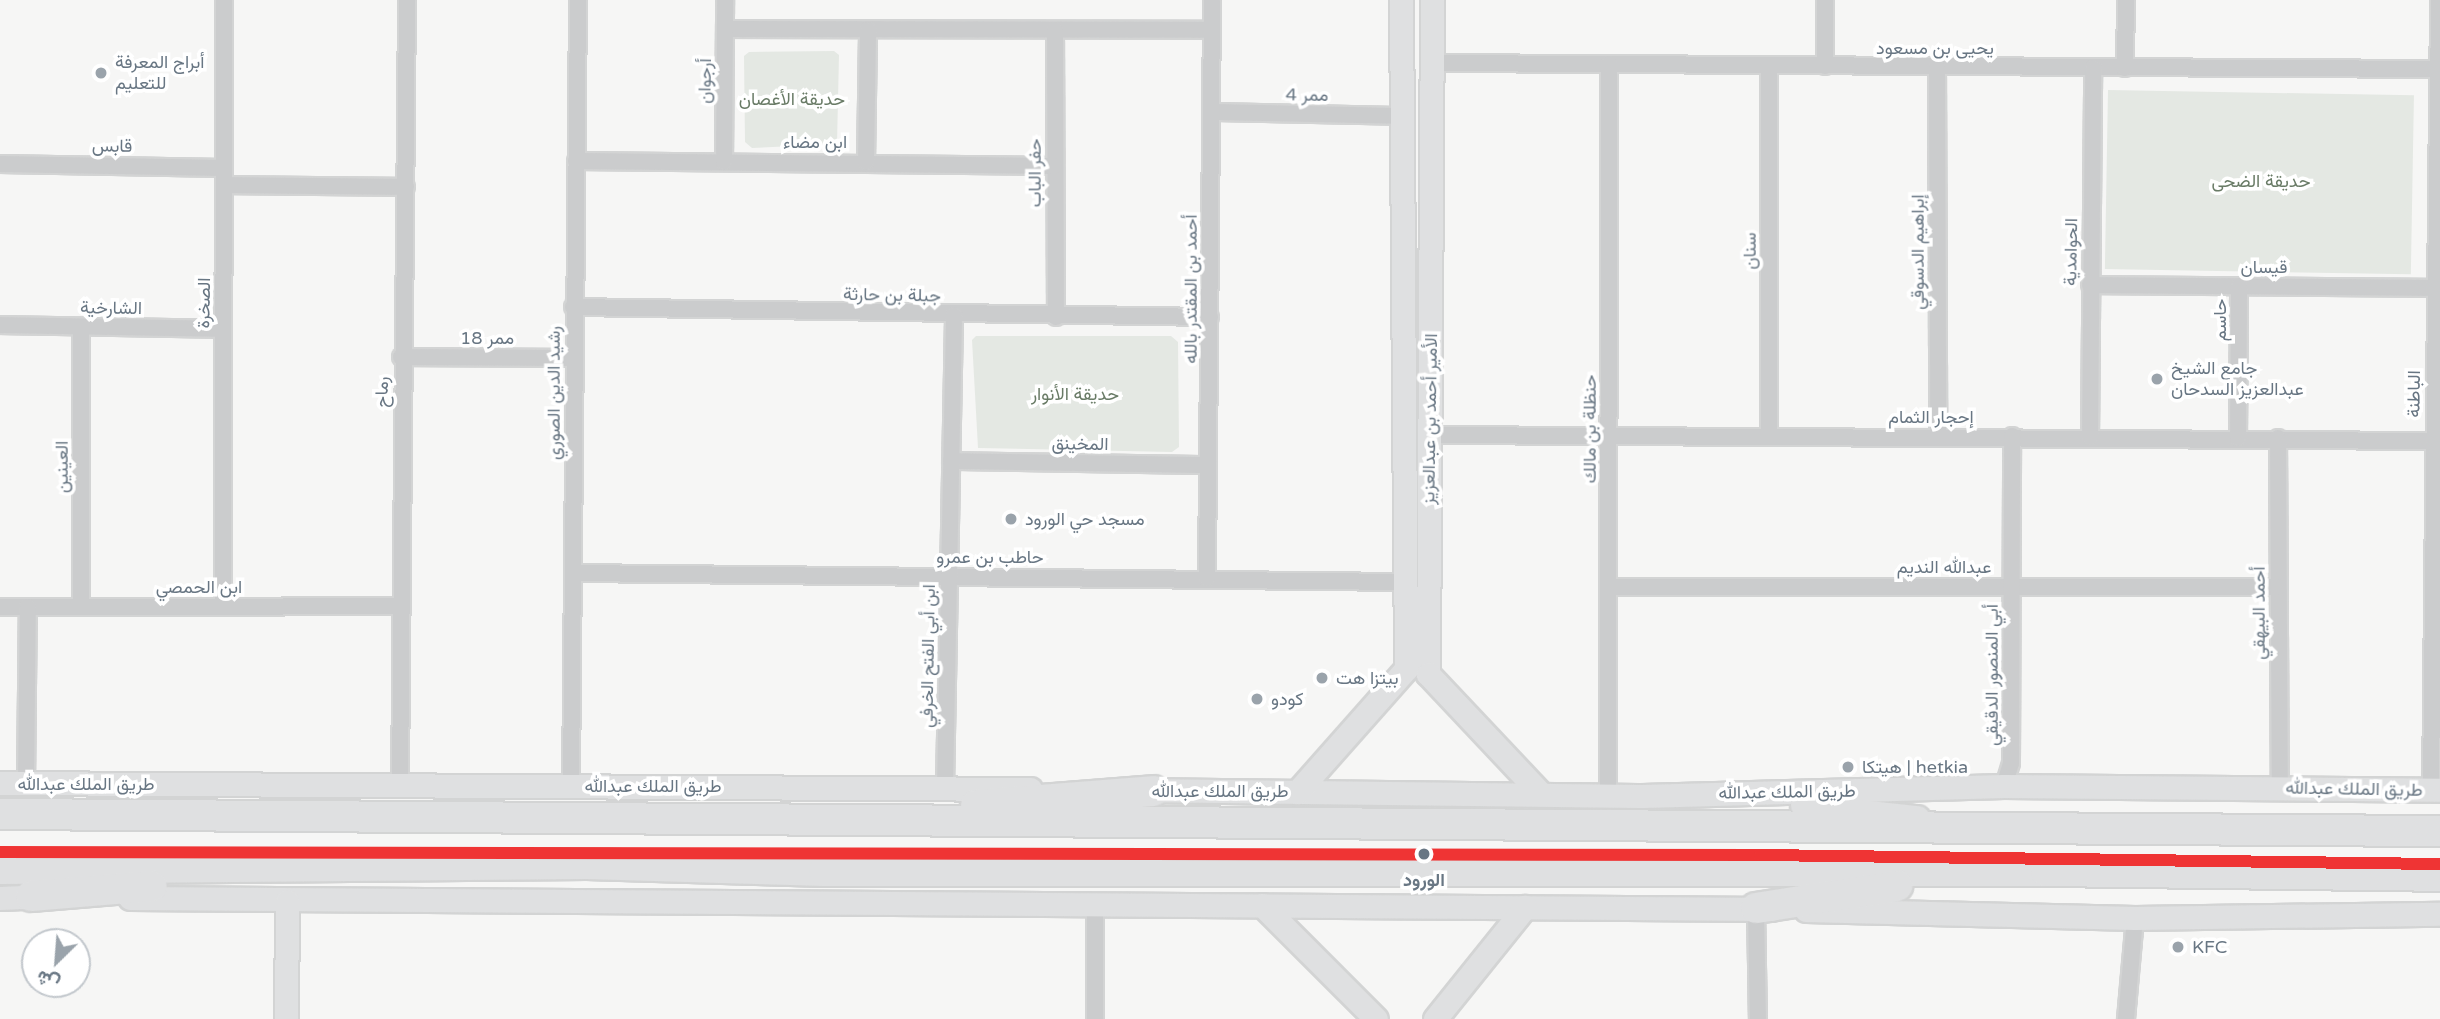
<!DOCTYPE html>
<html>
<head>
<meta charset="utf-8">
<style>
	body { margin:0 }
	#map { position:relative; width:2440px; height:1019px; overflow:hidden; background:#f6f6f5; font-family:"Varela Round",Vazirmatn,sans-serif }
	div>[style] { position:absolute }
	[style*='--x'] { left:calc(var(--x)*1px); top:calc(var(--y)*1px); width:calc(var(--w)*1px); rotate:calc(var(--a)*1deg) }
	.green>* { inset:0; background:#e4e8e3; transform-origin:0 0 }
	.roads { filter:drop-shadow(2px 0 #d3d4d4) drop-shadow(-2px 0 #d3d4d4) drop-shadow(0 2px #d3d4d4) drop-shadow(0 -2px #d3d4d4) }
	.street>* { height:16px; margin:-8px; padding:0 8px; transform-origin:8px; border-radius:8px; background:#cbcccd }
	.secondary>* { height:23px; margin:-11.5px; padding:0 11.5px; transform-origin:11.5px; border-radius:11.5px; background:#dfe0e1 }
	.highway>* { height:30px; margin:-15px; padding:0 15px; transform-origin:15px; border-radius:15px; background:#dfe0e1 }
	.metro-1>* { height:12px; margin:-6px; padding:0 6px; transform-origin:6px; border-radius:6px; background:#ef3434 }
	.dots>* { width:19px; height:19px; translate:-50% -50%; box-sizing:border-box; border:4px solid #fff; border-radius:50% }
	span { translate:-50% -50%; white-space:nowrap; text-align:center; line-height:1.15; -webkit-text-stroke:7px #fff; paint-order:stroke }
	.street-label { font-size:18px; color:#687683 }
	.poi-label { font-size:18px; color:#687683 }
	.left { translate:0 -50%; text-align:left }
	.park-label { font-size:18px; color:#697b66 }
	.stop-label { font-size:18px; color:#687683; font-weight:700 }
	.north { position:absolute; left:21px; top:928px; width:70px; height:70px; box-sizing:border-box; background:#fff; border:2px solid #c3c8cd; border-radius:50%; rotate:205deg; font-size:19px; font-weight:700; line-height:28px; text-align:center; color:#687683 }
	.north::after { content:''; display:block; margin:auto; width:24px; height:32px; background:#9aa3ab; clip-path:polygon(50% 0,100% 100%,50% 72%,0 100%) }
</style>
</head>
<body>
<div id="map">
	<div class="green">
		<i style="clip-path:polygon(834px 51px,839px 55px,837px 144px,752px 148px,745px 142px,744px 56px,749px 52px)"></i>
		<i style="left:2108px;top:90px;width:306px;height:179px;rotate:1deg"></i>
		<i style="clip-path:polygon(976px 336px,1171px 336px,1178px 342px,1179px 447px,1172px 452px,978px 448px,972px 340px)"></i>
	</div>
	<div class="roads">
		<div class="street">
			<i style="--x:1825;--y:0;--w:66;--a:90"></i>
			<i style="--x:725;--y:29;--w:487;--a:0.1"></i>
			<i style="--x:1055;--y:30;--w:287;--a:89.8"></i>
			<i style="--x:1432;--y:63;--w:1006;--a:0.34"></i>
			<i style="--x:1937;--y:67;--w:370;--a:89.8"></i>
			<i style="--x:2125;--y:68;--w:68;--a:-89.2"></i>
			<i style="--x:1212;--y:112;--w:189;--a:1.2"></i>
			<i style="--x:576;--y:161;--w:478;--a:0.6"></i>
			<i style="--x:724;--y:162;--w:162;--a:-89.6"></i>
			<i style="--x:866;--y:162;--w:132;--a:-89.1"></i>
			<i style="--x:0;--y:164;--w:224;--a:1"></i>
			<i style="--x:226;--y:185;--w:180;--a:0.6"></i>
			<i style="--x:2090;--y:285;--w:349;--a:0.5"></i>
			<i style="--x:573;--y:307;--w:637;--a:0.9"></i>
			<i style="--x:0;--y:325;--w:222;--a:1"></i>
			<i style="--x:81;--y:327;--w:280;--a:90"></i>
			<i style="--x:401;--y:357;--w:172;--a:0.3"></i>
			<i style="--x:1431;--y:435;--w:1001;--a:0.34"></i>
			<i style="--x:1769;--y:436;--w:370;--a:-90"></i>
			<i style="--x:2090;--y:437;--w:369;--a:-89.5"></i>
			<i style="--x:2238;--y:438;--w:152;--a:-89.6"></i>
			<i style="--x:2278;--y:438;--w:350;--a:89.7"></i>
			<i style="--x:951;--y:461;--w:257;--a:0.9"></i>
			<i style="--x:573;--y:573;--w:833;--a:0.62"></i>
			<i style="--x:1207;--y:578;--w:578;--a:-89.5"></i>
			<i style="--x:1610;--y:587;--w:668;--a:0"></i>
			<i style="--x:223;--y:606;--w:606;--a:-89.91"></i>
			<i style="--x:0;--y:607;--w:399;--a:-0.1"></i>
			<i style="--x:26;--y:784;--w:177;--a:-89.4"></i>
			<i style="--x:400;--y:785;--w:785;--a:-89.49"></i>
			<i style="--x:571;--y:786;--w:786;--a:-89.49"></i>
			<i style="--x:2004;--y:786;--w:24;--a:-73"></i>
			<i style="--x:2011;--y:763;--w:327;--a:-89.8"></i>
			<i style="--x:945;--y:787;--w:472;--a:-88.9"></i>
			<i style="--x:2431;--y:790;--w:790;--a:-89.42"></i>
			<i style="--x:1608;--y:794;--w:730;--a:-89.92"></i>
			<i style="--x:1095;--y:904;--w:115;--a:90"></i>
			<i style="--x:1756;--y:908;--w:111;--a:89"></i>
			<i style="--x:2126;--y:1019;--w:101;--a:-84.9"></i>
		</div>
		<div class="secondary">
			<i style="--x:1432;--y:0;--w:674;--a:90.34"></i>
			<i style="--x:1428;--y:674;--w:163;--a:46.7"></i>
			<i style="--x:0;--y:783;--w:1030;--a:0.33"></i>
			<i style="--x:1138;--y:790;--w:504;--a:0.68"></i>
			<i style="--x:1642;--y:796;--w:362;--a:-1.6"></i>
			<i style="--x:2004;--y:786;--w:436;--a:0.5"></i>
			<i style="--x:1297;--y:792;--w:164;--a:-48.5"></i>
			<i style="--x:1406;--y:669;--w:669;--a:-90.43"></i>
			<i style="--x:1802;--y:805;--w:116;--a:6"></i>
			<i style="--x:0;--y:898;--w:47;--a:-2.4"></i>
			<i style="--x:130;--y:898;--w:1642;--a:0.38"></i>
			<i style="--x:1262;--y:905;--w:161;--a:45"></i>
			<i style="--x:1806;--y:910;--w:329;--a:1.4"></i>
			<i style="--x:2135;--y:918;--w:305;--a:-0.8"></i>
			<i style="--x:286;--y:1019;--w:118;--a:-89.5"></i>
			<i style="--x:1435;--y:1019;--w:144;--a:-51.2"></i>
		</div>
		<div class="highway">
			<i style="--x:976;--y:805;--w:178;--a:-4.5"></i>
			<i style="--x:0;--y:814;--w:2440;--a:0.4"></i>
			<i style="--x:0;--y:869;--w:587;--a:-0.49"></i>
			<i style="--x:587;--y:864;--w:237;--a:1.7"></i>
			<i style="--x:824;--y:871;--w:1222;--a:0"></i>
			<i style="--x:2046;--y:871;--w:394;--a:0.7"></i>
			<i style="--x:31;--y:896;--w:121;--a:-4.7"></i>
			<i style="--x:1756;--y:908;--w:143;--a:-8.9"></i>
		</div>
	</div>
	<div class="metro-1">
		<i style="--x:0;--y:852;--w:1760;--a:0.1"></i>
		<i style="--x:1760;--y:855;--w:680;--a:0.76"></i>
	</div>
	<div class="dots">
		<i style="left:101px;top:73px;background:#9aa3ab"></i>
		<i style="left:2157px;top:379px;background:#9aa3ab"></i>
		<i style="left:1011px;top:519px;background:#9aa3ab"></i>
		<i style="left:1322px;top:678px;background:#9aa3ab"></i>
		<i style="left:1257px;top:699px;background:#9aa3ab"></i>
		<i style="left:1848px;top:767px;background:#9aa3ab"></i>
		<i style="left:1424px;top:854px;background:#687683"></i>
		<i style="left:2178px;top:947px;background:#9aa3ab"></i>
	</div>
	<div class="street-label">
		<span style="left:1935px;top:48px">يحيى بن مسعود</span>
		<span style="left:705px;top:81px;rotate:-89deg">أرجوان</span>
		<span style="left:1307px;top:95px;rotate:1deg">ممر 4</span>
		<span style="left:815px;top:142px">ابن مضاء</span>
		<span style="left:112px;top:146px;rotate:1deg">قابس</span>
		<span style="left:1035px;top:173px;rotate:-90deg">حفر الباب</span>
		<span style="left:1750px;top:251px;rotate:-90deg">سنان</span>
		<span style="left:1918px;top:252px;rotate:-90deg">إبراهيم الدسوقي</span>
		<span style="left:2071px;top:252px;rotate:-89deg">الحوامدية</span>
		<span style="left:2264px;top:267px">قيسان</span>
		<span style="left:1191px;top:289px;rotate:-90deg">أحمد بن المقتدر بالله</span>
		<span style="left:892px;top:295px;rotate:1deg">جبلة بن حارثة</span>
		<span style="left:204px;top:303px;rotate:-89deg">الصخرة</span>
		<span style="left:111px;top:308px;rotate:1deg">الشارخية</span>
		<span style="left:2220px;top:320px;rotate:-90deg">حاسم</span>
		<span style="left:487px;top:338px">ممر 18</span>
		<span style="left:382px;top:392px;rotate:-89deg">رماح</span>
		<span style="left:554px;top:393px;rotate:-90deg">رشيد الدين الصوري</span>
		<span style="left:2414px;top:394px;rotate:-89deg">الباطنة</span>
		<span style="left:1931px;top:417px">إحجار الثمام</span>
		<span style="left:1430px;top:419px;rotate:-89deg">الأمير أحمد بن عبدالعزيز</span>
		<span style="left:1590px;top:429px;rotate:-90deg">حنظلة بن مالك</span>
		<span style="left:1080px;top:444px;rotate:1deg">المخينق</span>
		<span style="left:62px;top:467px;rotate:-90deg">العينين</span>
		<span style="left:990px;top:557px">حاطب بن عمرو</span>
		<span style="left:1944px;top:567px">عبدالله النديم</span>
		<span style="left:199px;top:587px">ابن الحمصي</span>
		<span style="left:2259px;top:613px;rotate:-90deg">أحمد البيهقي</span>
		<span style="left:928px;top:656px;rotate:-89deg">ابن أبي الفتح الخرفي</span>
		<span style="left:1992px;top:675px;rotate:-90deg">أبي المنصور الدقيقي</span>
		<span style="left:86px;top:784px">طريق الملك عبدالله</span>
		<span style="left:653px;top:786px">طريق الملك عبدالله</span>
		<span style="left:2354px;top:789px;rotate:1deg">طريق الملك عبدالله</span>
		<span style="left:1220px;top:791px">طريق الملك عبدالله</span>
		<span style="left:1787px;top:792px;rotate:-1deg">طريق الملك عبدالله</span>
	</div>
	<div class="poi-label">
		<span class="left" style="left:115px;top:73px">أبراج المعرفة<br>للتعليم</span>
		<span class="left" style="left:2171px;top:379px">جامع الشيخ<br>عبدالعزيز السدحان</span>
		<span class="left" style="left:1025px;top:519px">مسجد حي الورود</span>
		<span class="left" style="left:1336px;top:678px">بيتزا هت</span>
		<span class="left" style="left:1271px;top:699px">كودو</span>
		<span class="left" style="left:1862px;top:767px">هيتكا | hetkia</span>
		<span class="left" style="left:2192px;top:947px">KFC</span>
	</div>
	<div class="park-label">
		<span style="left:792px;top:99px">حديقة الأغصان</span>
		<span style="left:2261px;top:181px">حديقة الضحى</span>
		<span style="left:1075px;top:394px">حديقة الأنوار</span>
	</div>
	<div class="stop-label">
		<span style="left:1424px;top:880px">الورود</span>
	</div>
	<div class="north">ش</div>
</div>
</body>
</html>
